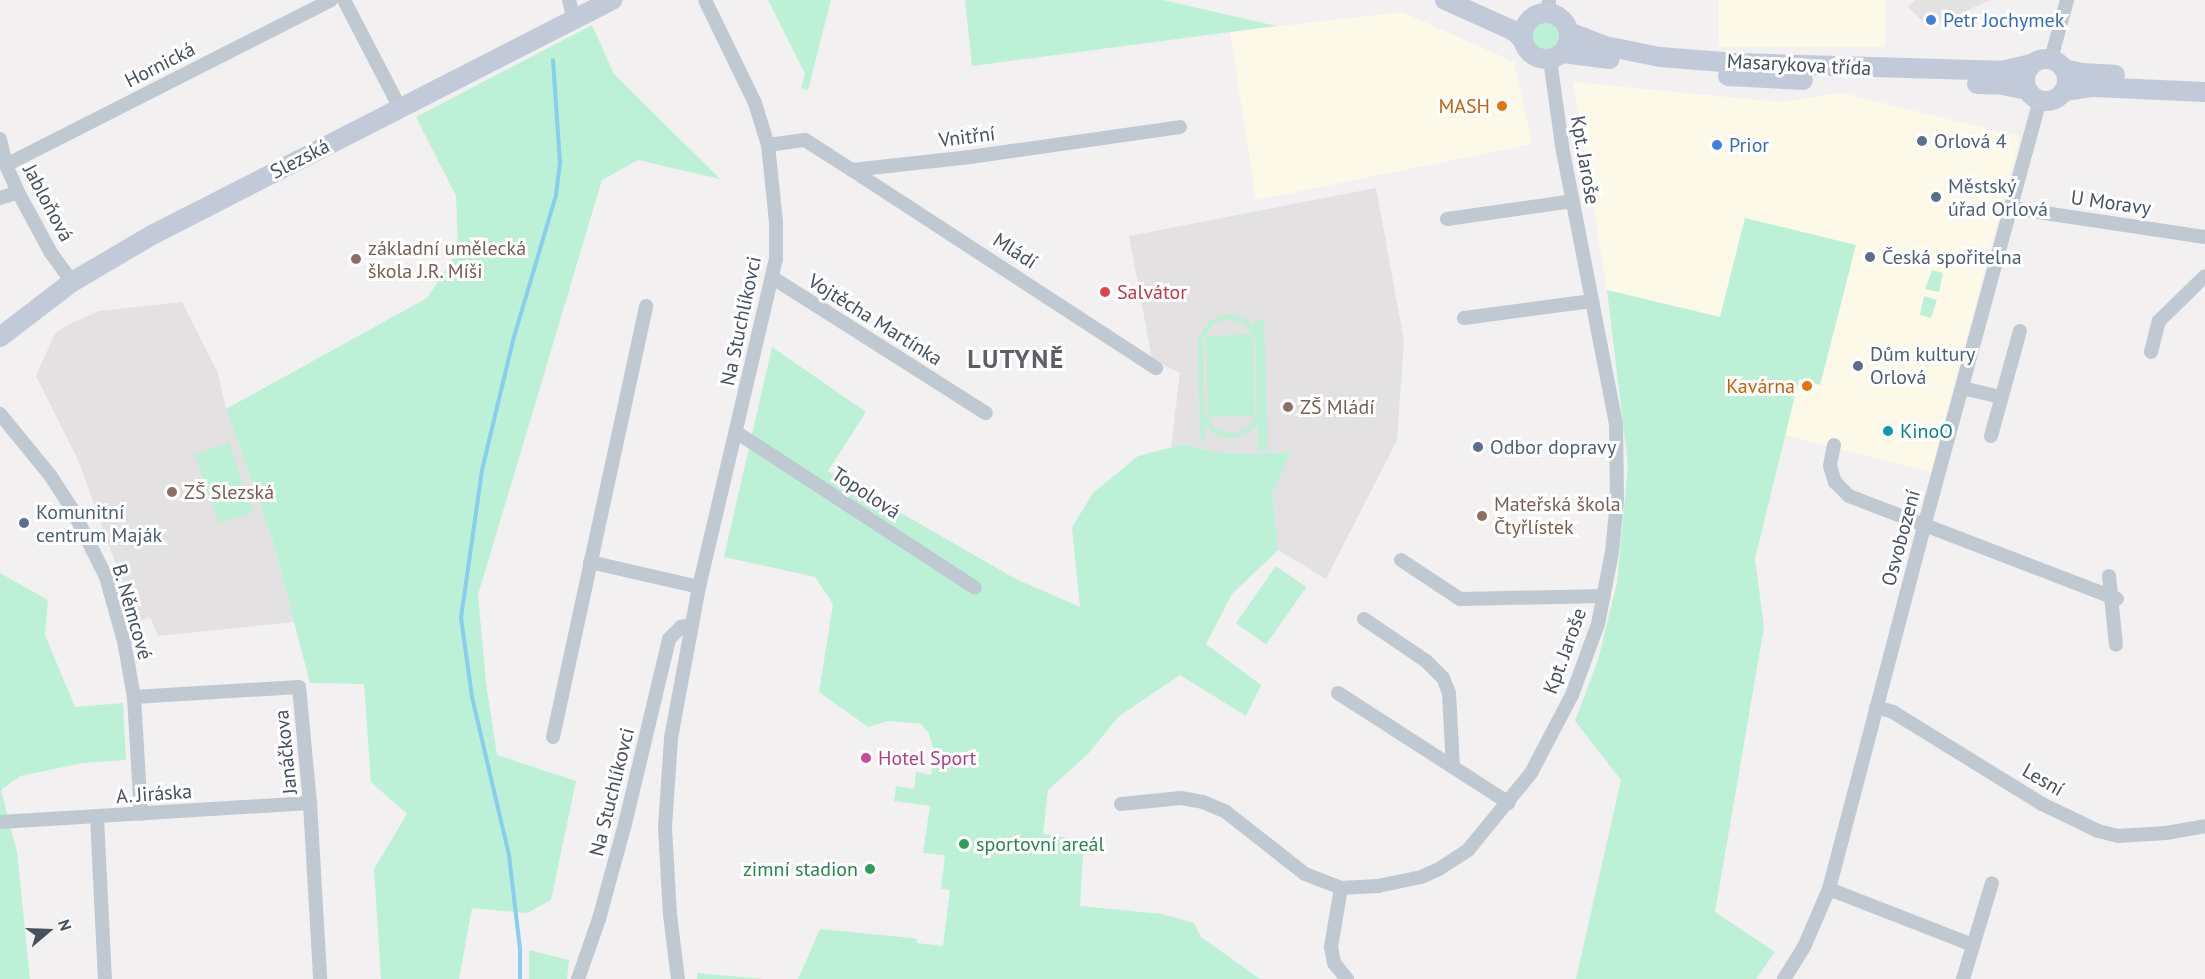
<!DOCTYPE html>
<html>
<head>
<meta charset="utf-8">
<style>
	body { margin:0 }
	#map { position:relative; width:2205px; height:979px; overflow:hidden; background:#f2f0f0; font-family:"PT Sans",sans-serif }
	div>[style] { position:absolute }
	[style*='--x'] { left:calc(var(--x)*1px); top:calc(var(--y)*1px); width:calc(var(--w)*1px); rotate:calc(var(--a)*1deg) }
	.commercial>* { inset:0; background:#fdf9e9; transform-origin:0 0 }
	.education>* { inset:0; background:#e3e1e2 }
	.green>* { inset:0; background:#bdf1d7; transform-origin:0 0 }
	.round { border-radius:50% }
	.stream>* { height:4px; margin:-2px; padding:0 2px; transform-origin:2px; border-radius:2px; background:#89cdef }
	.street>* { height:14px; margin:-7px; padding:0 7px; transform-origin:7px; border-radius:7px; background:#c0c8d2 }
	.secondary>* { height:20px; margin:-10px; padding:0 10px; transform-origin:10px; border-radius:10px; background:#c2cad9 }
	.secondary>.ring { margin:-10px; padding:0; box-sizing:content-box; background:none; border:20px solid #c2cad9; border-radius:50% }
	.dots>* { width:16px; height:16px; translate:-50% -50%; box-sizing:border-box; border:3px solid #fff; border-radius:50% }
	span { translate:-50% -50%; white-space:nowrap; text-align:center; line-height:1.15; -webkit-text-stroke:6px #fff; paint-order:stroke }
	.shop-label { font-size:20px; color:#366cbe }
	.left { translate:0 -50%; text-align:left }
	.street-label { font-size:20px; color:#47505e }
	.food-label { font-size:20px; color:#c56008 }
	.right { translate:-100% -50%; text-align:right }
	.service-label { font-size:20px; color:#4e5e75 }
	.education-label { font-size:20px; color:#785e54 }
	.health-label { font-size:20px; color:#be3a42 }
	.culture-label { font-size:20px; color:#0d838f }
	.hotel-label { font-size:20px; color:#b23c85 }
	.leisure-label { font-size:20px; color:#27864d }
	.district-label { font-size:26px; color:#5c5f65; font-weight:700; letter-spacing:1.5px }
	.north { position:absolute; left:18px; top:901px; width:60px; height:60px; -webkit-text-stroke:4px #fff; paint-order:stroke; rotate:71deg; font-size:16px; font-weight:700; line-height:24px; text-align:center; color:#47505e }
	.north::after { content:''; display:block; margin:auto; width:21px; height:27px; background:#47505e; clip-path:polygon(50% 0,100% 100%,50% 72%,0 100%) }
</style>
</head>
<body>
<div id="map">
	<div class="commercial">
		<i style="left:1719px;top:0;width:166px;height:47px"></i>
		<i style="clip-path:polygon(1402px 12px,1514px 62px,1532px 144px,1256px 200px,1230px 32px)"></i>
		<i style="clip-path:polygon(1573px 82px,1779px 102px,1842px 93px,2020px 137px,1931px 472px,1784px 435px,1800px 379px,1821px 384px,1855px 245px,1745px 218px,1720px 317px,1607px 290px)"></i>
	</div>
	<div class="education">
		<i style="clip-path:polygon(1915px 0,1990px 0,1944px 21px,1930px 23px,1924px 23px,1908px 7px)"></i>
		<i style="clip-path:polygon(1376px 188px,1404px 341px,1397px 440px,1326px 579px,1278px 550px,1272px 494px,1291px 452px,1245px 454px,1210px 451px,1184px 444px,1171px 447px,1180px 373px,1152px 359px,1129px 236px)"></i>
		<i style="clip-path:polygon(182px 302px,218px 373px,226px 409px,272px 538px,294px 622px,158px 636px,150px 617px,137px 622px,78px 460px,36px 376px,55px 333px,67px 325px,99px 311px)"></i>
	</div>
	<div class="green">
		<i style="clip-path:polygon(768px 0,831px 0,808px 90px,801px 88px,805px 74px)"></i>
		<i style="clip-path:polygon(965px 0,1163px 0,1276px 26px,972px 66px)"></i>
		<i class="round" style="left:1532px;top:22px;width:28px;height:28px"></i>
		<i style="clip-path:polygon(592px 25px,614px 74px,720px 179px,638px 160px,602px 180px,478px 595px,486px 683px,497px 755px,576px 781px,551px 900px,527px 913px,472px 908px,459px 979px,381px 979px,374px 869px,407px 814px,371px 782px,364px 684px,310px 683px,272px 538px,226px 409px,427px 298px,458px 251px,456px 196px,416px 117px)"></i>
		<i style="clip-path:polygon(1745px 218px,1856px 245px,1820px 385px,1799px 379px,1755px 559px,1764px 627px,1715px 912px,1775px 952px,1756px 979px,1576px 979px,1621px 780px,1575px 721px,1598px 660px,1617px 583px,1628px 465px,1607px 290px,1720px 317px)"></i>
		<i style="clip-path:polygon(1932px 270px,1943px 273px,1939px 292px,1925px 289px)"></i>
		<i style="clip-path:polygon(1924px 296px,1937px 300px,1931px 318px,1920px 315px)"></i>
		<i style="clip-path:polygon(evenodd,1234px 314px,1247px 320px,1255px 328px,1255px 320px,1264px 319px,1268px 450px,1258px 450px,1258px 424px,1246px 434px,1229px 439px,1215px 434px,1205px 425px,1205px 440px,1200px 440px,1198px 341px,1209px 321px,1221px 315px,1234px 314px,1224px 319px,1243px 323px,1253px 334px,1206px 336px,1208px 417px,1255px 416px,1253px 335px,1256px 341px,1257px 414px,1248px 427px,1234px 434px,1215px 428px,1204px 413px,1203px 341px,1212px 325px,1224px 319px)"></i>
		<i style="clip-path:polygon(772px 347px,866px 412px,828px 471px,1014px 578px,1080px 607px,1072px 527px,1093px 493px,1138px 456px,1184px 444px,1210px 451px,1245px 454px,1291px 452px,1272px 494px,1278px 550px,1232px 594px,1206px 644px,1261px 685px,1246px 716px,1180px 675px,1118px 717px,1088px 754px,1048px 790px,1043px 834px,1084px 840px,1080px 906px,1162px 914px,1194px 923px,1201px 937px,1260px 979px,798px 979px,820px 929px,912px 938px,917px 939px,917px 943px,943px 946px,950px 890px,941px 889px,945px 855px,923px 853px,930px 806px,894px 801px,896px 786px,914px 789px,916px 772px,931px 775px,934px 752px,929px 733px,921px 724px,888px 721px,868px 727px,819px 692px,833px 604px,815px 577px,724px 557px)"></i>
		<i style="left:229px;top:443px;width:73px;height:36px;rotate:71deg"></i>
		<i style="left:1276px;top:566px;width:37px;height:70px;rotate:35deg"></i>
		<i style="clip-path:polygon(0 573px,48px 600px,45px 635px,75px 707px,123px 703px,126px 760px,83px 763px,20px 776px,1px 790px,17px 852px,30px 979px,0 979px)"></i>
		<i style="clip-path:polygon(529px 950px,569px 960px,567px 979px,529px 979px)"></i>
		<i style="clip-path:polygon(697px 973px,763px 979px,697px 979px)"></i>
	</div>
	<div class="stream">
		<i style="--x:520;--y:979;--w:30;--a:-90"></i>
		<i style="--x:520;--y:949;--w:95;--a:-96.7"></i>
		<i style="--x:509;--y:855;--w:162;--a:-103.2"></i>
		<i style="--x:472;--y:697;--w:80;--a:-97.9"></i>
		<i style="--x:461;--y:618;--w:149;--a:-81.9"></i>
		<i style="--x:482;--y:470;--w:137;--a:-76.5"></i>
		<i style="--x:514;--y:337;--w:148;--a:-73.5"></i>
		<i style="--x:556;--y:195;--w:32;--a:-83"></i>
		<i style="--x:560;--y:163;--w:103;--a:-93.9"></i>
	</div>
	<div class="street">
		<i style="--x:344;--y:0;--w:122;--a:62.6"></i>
		<i style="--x:569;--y:0;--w:21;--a:76"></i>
		<i style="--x:1548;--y:12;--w:12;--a:-85"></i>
		<i style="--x:2051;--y:59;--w:61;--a:-74.8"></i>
		<i style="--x:0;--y:139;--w:27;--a:77"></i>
		<i style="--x:6;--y:165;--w:30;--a:66"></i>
		<i style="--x:18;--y:192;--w:69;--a:61.6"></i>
		<i style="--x:51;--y:253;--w:36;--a:54"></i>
		<i style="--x:768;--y:145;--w:37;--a:-8"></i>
		<i style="--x:805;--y:140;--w:56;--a:32.6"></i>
		<i style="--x:852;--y:170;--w:119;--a:-6.3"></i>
		<i style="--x:970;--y:157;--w:212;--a:-8.1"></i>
		<i style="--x:6;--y:165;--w:364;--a:-26.9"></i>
		<i style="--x:852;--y:170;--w:363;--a:33.1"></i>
		<i style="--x:0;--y:198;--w:19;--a:-18"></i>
		<i style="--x:2011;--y:208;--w:196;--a:8.5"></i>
		<i style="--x:1447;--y:219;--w:127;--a:-8.1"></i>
		<i style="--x:773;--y:278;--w:252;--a:32.4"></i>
		<i style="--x:1464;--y:318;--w:129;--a:-7.6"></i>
		<i style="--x:2151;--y:352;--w:32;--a:-76"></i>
		<i style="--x:2159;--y:321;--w:64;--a:-44.4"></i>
		<i style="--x:1962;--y:388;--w:40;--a:13"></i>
		<i style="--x:0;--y:414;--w:79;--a:50.7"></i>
		<i style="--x:50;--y:475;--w:40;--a:57.1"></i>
		<i style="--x:72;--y:509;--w:76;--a:63.4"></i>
		<i style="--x:106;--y:577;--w:66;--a:74.3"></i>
		<i style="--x:124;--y:641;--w:57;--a:79.9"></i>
		<i style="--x:134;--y:697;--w:117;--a:86.6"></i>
		<i style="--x:736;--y:432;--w:285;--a:33.1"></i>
		<i style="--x:1991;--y:436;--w:109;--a:-74.6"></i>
		<i style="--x:1834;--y:445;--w:21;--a:101"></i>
		<i style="--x:1830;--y:466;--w:17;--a:73"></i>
		<i style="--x:1835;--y:482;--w:20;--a:45"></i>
		<i style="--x:1849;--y:496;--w:287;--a:21"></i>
		<i style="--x:1401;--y:560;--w:71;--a:33.5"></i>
		<i style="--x:1460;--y:599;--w:144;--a:-1.2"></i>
		<i style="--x:590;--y:562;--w:112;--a:12.9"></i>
		<i style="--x:2109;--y:576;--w:69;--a:84.2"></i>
		<i style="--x:1364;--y:619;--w:75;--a:34.1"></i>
		<i style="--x:1426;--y:661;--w:24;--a:45"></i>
		<i style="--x:1443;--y:678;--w:16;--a:68"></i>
		<i style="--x:1449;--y:693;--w:74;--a:86.9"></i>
		<i style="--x:1338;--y:693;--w:203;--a:32.8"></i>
		<i style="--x:134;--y:697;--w:165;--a:-3.5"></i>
		<i style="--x:299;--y:687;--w:117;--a:84.6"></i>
		<i style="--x:310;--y:803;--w:176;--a:86.7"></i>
		<i style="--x:1876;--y:707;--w:18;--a:16"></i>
		<i style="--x:1893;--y:712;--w:175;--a:31.7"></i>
		<i style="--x:2042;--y:804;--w:62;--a:25.7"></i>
		<i style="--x:2098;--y:831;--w:21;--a:14"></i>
		<i style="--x:2118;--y:836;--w:48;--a:-3.6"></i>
		<i style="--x:2166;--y:833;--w:40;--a:-10"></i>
		<i style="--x:553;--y:737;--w:441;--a:-77.8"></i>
		<i style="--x:1121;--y:804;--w:60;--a:-5.7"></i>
		<i style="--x:1181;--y:798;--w:22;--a:10"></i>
		<i style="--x:1203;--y:802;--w:25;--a:23"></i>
		<i style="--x:1226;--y:812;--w:100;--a:38.1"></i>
		<i style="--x:1305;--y:874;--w:39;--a:21"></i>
		<i style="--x:1341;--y:888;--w:37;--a:-3"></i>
		<i style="--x:1378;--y:886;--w:44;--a:-11.8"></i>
		<i style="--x:1421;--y:877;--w:20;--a:-24"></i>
		<i style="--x:1439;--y:869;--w:35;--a:-33"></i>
		<i style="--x:1468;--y:850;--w:99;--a:-50.7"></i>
		<i style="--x:1531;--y:773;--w:88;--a:-62.3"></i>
		<i style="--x:1572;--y:695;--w:76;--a:-69.9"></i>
		<i style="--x:1598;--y:624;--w:73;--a:-79"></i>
		<i style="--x:1612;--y:552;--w:50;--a:-84.3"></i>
		<i style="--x:1617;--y:502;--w:78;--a:-90.7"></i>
		<i style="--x:1616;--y:424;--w:284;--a:-101"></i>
		<i style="--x:1562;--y:145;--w:86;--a:-98"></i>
		<i style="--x:97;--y:817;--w:162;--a:87.2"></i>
		<i style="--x:0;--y:822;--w:311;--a:-3.5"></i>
		<i style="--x:1341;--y:888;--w:60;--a:99.6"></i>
		<i style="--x:1331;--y:947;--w:16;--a:79"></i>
		<i style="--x:1334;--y:963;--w:21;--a:51"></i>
		<i style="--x:1829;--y:889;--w:155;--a:21.3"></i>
		<i style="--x:578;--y:979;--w:64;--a:-70.7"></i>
		<i style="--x:599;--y:919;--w:98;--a:-74.7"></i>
		<i style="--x:625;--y:824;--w:190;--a:-76.6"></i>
		<i style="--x:669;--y:639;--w:17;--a:-45"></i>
		<i style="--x:681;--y:627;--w:11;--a:-10"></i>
		<i style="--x:678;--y:979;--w:64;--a:-97.1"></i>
		<i style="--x:670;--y:915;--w:88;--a:-93.3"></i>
		<i style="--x:665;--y:827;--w:89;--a:-86.1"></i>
		<i style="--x:671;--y:738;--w:154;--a:-79.5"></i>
		<i style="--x:699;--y:587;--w:337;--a:-76.8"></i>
		<i style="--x:776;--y:259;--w:37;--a:-90"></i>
		<i style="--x:776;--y:222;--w:77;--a:-95.9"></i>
		<i style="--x:768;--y:145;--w:44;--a:-107.2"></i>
		<i style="--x:755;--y:103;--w:114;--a:-115.9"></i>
		<i style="--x:1784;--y:979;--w:38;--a:-58"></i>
		<i style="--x:1804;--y:947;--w:63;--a:-66.7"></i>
		<i style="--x:1829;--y:889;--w:378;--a:-75.3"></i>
		<i style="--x:1925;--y:523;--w:438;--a:-74.8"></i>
		<i style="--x:1963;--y:979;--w:100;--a:-73.2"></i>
	</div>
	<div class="secondary">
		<i style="--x:1445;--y:0;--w:76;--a:24.2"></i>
		<i style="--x:1514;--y:31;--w:13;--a:45"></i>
		<i class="ring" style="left:1523px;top:13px;width:26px;height:26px"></i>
		<i style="--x:1569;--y:32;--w:39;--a:21"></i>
		<i style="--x:1605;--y:46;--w:56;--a:11.3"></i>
		<i style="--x:1660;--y:57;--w:76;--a:4.5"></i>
		<i style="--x:1736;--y:63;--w:265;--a:1.7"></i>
		<i style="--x:2001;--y:71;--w:32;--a:-13"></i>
		<i style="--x:1563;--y:53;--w:47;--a:7.3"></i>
		<i class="ring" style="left:2025px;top:59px;width:22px;height:22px"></i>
		<i style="--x:2064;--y:69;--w:17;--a:13"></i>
		<i style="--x:2081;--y:73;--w:34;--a:3"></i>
		<i style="--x:1728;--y:76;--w:75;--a:3.1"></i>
		<i style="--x:1977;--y:84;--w:25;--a:2"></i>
		<i style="--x:2002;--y:85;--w:25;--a:11"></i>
		<i style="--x:2064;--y:91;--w:29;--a:-8"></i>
		<i style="--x:2093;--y:87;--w:112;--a:2.6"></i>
		<i style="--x:0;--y:337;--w:91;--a:-37.4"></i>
		<i style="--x:72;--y:282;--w:93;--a:-30.4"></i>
		<i style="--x:152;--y:235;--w:517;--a:-27.06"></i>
	</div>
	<div class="dots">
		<i style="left:1931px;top:20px;background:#3f7fe0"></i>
		<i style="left:1502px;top:106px;background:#e8710a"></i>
		<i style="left:1922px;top:141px;background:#5c6f8a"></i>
		<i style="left:1717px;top:145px;background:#3f7fe0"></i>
		<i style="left:1936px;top:197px;background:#5c6f8a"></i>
		<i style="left:1870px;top:257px;background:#5c6f8a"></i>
		<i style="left:356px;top:259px;background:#8d6e63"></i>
		<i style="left:1105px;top:292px;background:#e0444e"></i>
		<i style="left:1858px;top:366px;background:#5c6f8a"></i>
		<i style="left:1807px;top:386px;background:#e8710a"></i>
		<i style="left:1288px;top:407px;background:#8d6e63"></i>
		<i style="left:1888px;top:431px;background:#0f9aa8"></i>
		<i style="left:1478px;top:447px;background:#5c6f8a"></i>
		<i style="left:172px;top:492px;background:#8d6e63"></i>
		<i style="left:1482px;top:516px;background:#8d6e63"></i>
		<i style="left:24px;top:523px;background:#5c6f8a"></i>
		<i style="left:866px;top:758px;background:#d1479c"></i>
		<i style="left:964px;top:844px;background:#2e9e5b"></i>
		<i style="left:870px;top:869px;background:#2e9e5b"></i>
	</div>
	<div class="shop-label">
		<span class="left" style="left:1943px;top:20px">Petr Jochymek</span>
		<span class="left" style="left:1729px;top:145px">Prior</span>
	</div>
	<div class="street-label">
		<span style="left:160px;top:65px;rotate:-27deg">Hornická</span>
		<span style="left:1799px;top:65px;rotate:3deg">Masarykova třída</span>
		<span style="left:967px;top:137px;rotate:-7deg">Vnitřní</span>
		<span style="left:300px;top:159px;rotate:-27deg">Slezská</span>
		<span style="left:1585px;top:160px;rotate:80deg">Kpt. Jaroše</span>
		<span style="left:48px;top:203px;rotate:62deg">Jabloňová</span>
		<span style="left:2111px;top:203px;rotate:8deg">U Moravy</span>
		<span style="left:1015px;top:251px;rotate:33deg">Mládí</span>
		<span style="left:875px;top:320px;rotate:32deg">Vojtěcha Martínka</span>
		<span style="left:741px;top:321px;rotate:-78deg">Na Stuchlíkovci</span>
		<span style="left:866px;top:493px;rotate:33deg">Topolová</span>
		<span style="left:1901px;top:538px;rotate:-75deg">Osvobození</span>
		<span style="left:132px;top:612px;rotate:74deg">B. Němcové</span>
		<span style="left:1565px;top:651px;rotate:-70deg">Kpt. Jaroše</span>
		<span style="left:286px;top:752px;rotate:-96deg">Janáčkova</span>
		<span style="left:2043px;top:780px;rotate:30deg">Lesní</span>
		<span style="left:612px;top:792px;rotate:-76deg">Na Stuchlíkovci</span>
		<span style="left:154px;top:794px;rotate:-4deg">A. Jiráska</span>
	</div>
	<div class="food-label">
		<span class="right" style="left:1490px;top:106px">MASH</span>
		<span class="right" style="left:1795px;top:386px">Kavárna</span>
	</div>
	<div class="service-label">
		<span class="left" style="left:1934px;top:141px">Orlová 4</span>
		<span class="left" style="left:1948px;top:198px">Městský<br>úřad Orlová</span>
		<span class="left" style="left:1882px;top:257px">Česká spořitelna</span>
		<span class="left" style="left:1870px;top:366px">Dům kultury<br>Orlová</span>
		<span class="left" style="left:1490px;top:447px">Odbor dopravy</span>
		<span class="left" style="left:36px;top:524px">Komunitní<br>centrum Maják</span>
	</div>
	<div class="education-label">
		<span class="left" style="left:368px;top:260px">základní umělecká<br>škola J.R. Míši</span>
		<span class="left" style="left:1300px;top:407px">ZŠ Mládí</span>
		<span class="left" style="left:184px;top:492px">ZŠ Slezská</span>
		<span class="left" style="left:1494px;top:516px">Mateřská škola<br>Čtyřlístek</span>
	</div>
	<div class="health-label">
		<span class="left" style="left:1117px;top:292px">Salvátor</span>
	</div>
	<div class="culture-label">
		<span class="left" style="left:1900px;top:431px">KinoO</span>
	</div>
	<div class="hotel-label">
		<span class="left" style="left:878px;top:758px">Hotel Sport</span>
	</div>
	<div class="leisure-label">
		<span class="left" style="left:976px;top:844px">sportovní areál</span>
		<span class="right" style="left:858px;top:869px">zimní stadion</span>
	</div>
	<div class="district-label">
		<span style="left:1016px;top:359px">LUTYNĚ</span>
	</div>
	<div class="north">N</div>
</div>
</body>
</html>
